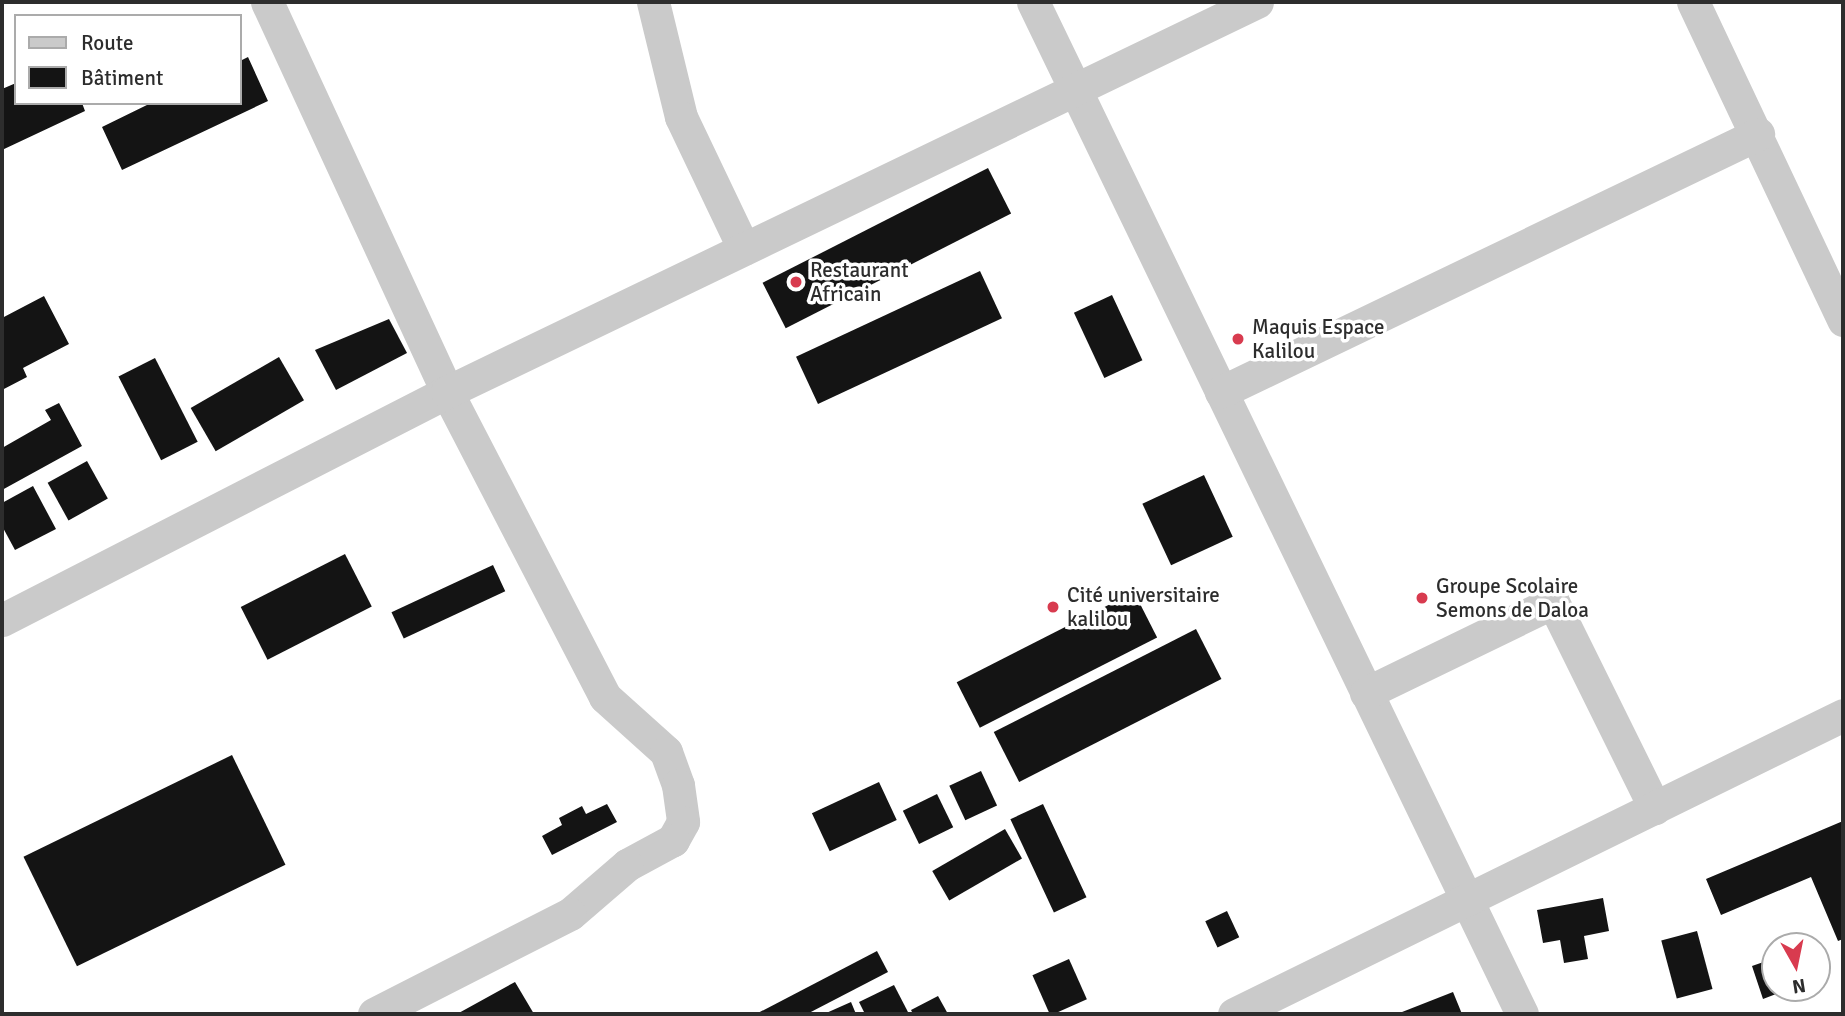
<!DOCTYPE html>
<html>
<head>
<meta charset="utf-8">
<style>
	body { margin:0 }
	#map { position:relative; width:1845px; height:1016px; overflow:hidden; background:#fff; font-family:Signika,sans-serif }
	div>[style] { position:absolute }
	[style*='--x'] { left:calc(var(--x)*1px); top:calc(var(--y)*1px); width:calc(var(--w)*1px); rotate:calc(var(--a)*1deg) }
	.building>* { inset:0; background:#141414; transform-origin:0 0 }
	.minor>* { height:33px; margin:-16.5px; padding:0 16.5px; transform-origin:16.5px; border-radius:16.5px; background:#cacaca }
	.dots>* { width:19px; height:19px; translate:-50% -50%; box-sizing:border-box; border:4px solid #fff; border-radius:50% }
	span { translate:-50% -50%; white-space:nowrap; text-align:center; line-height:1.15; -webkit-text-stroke:7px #fff; paint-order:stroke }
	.poi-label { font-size:21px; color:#2d2d2d }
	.left { translate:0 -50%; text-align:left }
	.frame { position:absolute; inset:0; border:4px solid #2d2d2d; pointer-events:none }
	.legend { position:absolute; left:14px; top:14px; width:228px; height:91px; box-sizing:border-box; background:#fff; border:2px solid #ababab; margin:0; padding:9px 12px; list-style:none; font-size:21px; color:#2d2d2d }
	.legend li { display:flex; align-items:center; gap:14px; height:35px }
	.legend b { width:35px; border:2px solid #ababab }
	.north { position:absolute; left:1761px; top:932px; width:70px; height:70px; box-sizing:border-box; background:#fff; border:2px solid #ababab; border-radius:50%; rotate:171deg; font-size:19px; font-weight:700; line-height:28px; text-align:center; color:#2d2d2d }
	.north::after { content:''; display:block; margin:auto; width:24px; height:32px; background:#d83b4f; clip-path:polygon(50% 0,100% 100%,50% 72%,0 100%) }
</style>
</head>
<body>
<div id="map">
	<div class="building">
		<i style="clip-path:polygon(248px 57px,268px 101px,122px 170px,102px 127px,151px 103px,240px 103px,240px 61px)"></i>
		<i style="clip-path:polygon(16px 83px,16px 103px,82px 103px,85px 111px,2px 150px,2px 89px)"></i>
		<i style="left:988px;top:168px;width:51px;height:253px;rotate:63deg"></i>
		<i style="left:980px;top:271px;width:52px;height:203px;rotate:65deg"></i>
		<i style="left:1112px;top:295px;width:72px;height:42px;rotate:65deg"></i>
		<i style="clip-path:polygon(44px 296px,69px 344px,23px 368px,27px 377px,2px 390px,2px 318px)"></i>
		<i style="clip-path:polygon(389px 319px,407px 353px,336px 390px,315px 350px)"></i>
		<i style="left:279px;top:357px;width:50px;height:102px;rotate:60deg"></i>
		<i style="left:155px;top:358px;width:94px;height:41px;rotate:63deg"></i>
		<i style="clip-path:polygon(59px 403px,82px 446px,2px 490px,2px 448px,51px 420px,45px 410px)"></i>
		<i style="left:87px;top:461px;width:43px;height:45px;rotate:61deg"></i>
		<i style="left:1204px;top:475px;width:68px;height:68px;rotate:65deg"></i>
		<i style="clip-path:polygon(33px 486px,56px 529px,15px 550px,2px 526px,2px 503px)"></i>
		<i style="left:345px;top:554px;width:59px;height:117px;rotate:63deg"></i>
		<i style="left:493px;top:565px;width:29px;height:112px;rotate:65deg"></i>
		<i style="left:1134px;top:592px;width:51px;height:199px;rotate:63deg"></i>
		<i style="left:1196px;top:629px;width:56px;height:227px;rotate:63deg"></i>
		<i style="left:232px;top:755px;width:122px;height:232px;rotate:64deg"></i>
		<i style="left:981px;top:771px;width:38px;height:35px;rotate:65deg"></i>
		<i style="left:879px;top:782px;width:42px;height:74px;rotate:65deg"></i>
		<i style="left:937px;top:794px;width:37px;height:38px;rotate:64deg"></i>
		<i style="clip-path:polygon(607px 804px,617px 822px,552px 855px,542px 836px,562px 825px,559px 818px,582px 806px,586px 814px)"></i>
		<i style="left:1043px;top:804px;width:103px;height:36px;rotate:65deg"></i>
		<i style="clip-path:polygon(1843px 821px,1843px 939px,1838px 941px,1811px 877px,1721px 915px,1706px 879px)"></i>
		<i style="left:1005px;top:829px;width:34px;height:84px;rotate:60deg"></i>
		<i style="clip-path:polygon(1603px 898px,1609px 931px,1584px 936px,1588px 959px,1564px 963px,1560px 940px,1543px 943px,1537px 910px)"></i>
		<i style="left:1227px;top:911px;width:29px;height:24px;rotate:65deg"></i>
		<i style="left:1697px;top:931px;width:60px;height:37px;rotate:75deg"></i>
		<i style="clip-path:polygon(877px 951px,888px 972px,807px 1014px,756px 1014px)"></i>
		<i style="clip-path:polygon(1775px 958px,1775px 988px,1792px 988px,1763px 999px,1752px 966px)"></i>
		<i style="left:1069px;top:959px;width:44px;height:40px;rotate:66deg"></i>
		<i style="clip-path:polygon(515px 982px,534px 1014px,457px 1014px)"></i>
		<i style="clip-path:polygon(894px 985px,909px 1014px,865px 1014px,859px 1002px)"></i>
		<i style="clip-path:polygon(1453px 992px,1462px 1014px,1397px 1014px)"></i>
		<i style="clip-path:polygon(938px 996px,948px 1014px,913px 1014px,911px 1010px)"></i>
		<i style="clip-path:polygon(851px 1002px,856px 1014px,824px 1014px)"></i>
	</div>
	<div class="minor">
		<i style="--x:267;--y:2;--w:430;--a:65.2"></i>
		<i style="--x:447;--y:392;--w:343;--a:62.6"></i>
		<i style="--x:605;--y:697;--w:82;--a:42"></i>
		<i style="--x:666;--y:752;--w:35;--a:70"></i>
		<i style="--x:678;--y:785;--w:37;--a:82"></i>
		<i style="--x:683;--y:822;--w:21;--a:119"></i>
		<i style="--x:673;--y:840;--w:52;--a:151.5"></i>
		<i style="--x:627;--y:865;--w:75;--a:139.3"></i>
		<i style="--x:570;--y:914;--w:220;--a:153"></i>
		<i style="--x:653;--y:2;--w:118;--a:76.3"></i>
		<i style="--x:681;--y:117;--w:146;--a:64.5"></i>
		<i style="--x:1033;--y:2;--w:1124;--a:64.21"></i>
		<i style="--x:1693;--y:2;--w:352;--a:64.7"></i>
		<i style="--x:1221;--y:392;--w:596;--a:-25.66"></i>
		<i style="--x:2;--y:620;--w:500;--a:-27.13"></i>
		<i style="--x:447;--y:392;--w:899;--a:-25.71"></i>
		<i style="--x:1366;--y:693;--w:208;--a:-25.9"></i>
		<i style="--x:1553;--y:602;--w:230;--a:63.7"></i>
		<i style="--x:1234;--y:1014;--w:678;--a:-26.15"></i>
	</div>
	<div class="dots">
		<i style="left:796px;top:282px;background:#d83b4f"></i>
		<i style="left:1238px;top:339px;background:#d83b4f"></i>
		<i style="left:1422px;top:598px;background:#d83b4f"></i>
		<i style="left:1053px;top:607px;background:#d83b4f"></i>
	</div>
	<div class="poi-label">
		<span class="left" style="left:810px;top:282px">Restaurant<br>Africain</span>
		<span class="left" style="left:1252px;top:339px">Maquis Espace<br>Kalilou</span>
		<span class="left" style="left:1436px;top:598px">Groupe Scolaire<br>Semons de Daloa</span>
		<span class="left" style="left:1067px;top:607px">Cité universitaire<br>kalilou</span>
	</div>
	<div class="frame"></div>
	<ul class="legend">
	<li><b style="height:9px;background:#cacaca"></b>Route</li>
	<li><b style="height:19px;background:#141414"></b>Bâtiment</li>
	</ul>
	<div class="north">N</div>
</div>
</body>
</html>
